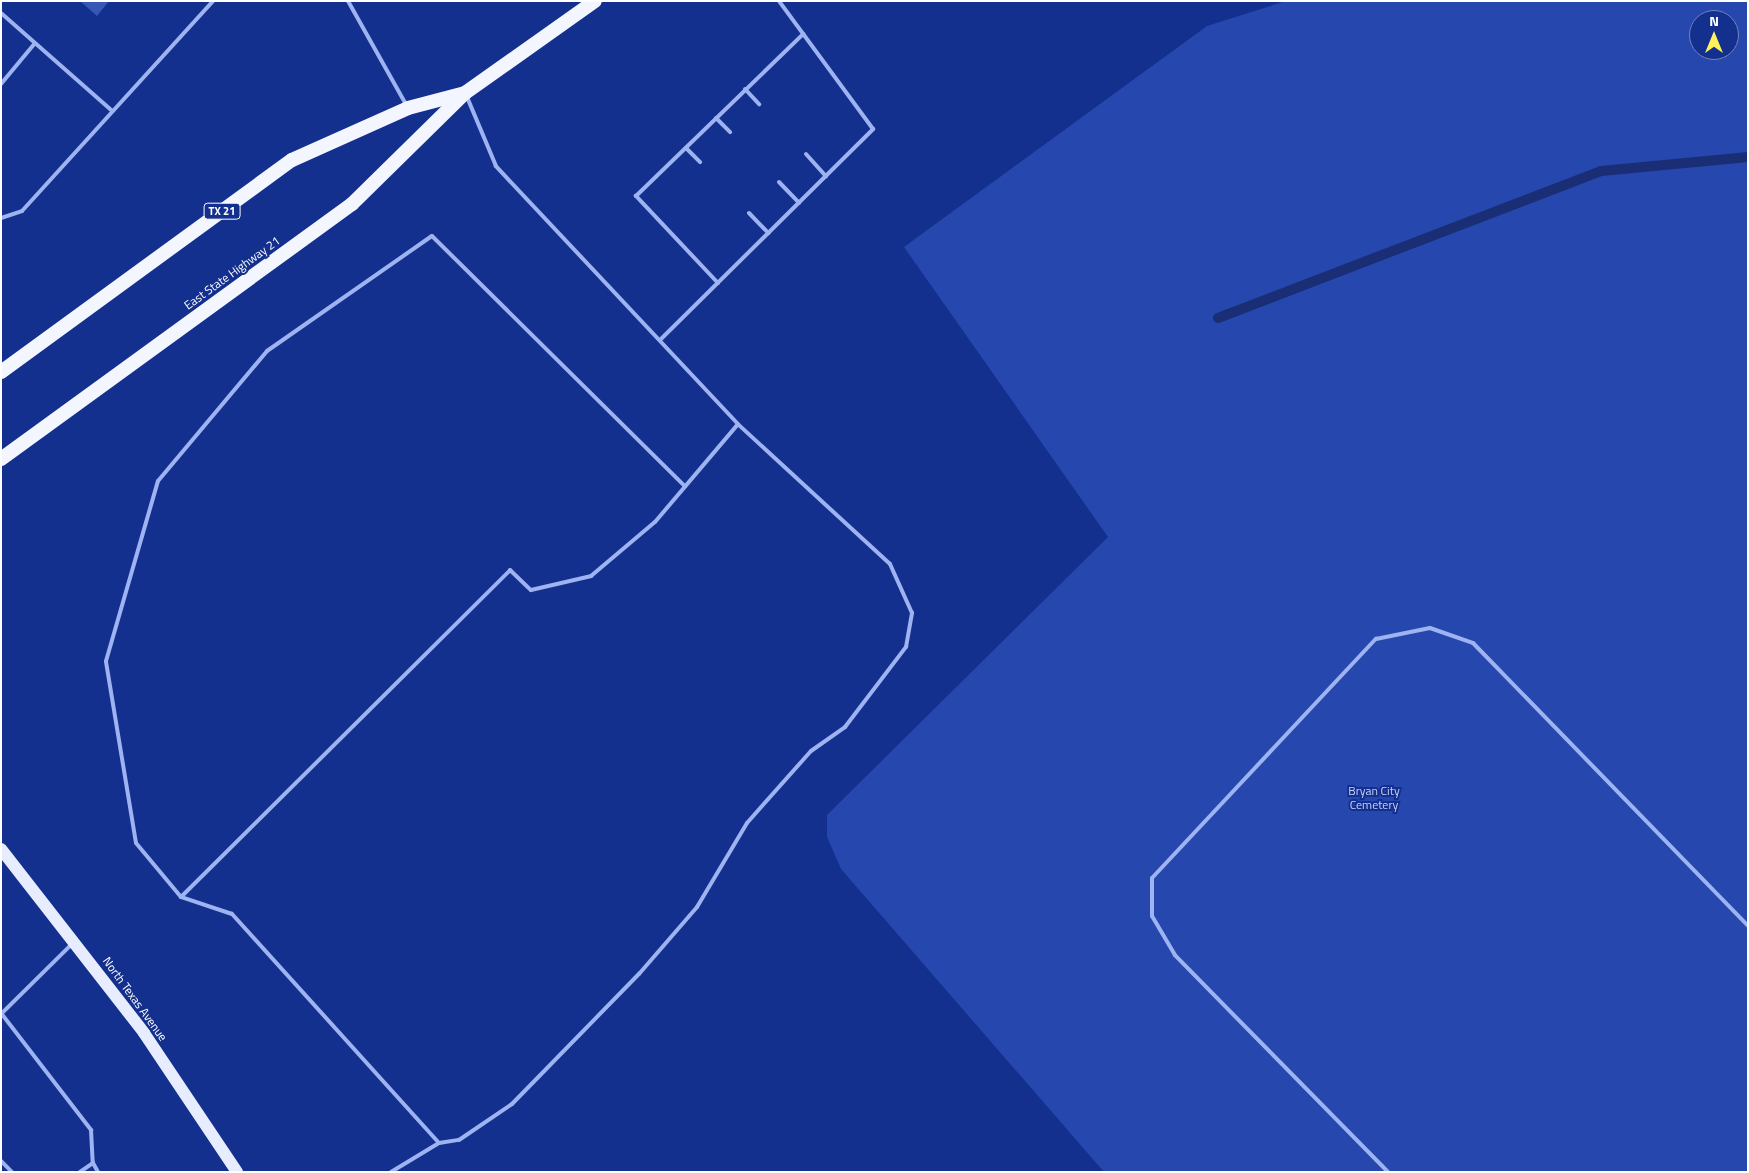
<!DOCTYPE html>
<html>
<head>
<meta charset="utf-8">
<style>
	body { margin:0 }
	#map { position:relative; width:1749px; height:1173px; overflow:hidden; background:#14308e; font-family:"Titillium Web",sans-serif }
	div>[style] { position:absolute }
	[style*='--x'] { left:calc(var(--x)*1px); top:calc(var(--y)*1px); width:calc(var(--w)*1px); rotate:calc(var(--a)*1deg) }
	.green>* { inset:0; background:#2647ad }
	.stream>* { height:10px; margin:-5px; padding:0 5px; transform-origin:5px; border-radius:5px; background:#192e75 }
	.building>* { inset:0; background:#3857b5 }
	.service>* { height:4px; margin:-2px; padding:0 2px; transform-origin:2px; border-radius:2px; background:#9eb3f1 }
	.primary>* { height:12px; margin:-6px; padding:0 6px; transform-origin:6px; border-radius:6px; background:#e8ecff }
	.trunk>* { height:14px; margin:-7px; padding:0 7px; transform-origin:7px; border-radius:7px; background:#f4f6ff }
	span { translate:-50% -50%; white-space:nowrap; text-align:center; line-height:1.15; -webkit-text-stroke:4px #14308e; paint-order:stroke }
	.shield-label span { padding:1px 4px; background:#14308e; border:1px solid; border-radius:4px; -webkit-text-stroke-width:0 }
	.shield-label { font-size:11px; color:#fff; font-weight:700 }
	.street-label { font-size:12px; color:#fff }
	.park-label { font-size:12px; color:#c5d3fc }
	.frame { position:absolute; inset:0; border:2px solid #fff; pointer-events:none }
	.north { position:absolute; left:1689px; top:10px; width:50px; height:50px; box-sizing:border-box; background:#14308e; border:1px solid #7283bb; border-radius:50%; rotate:0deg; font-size:14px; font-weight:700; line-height:20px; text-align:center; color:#fff }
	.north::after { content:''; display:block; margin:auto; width:18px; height:22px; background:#fff15e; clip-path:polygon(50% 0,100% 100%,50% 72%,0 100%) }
</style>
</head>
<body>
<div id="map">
	<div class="green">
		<i style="clip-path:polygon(evenodd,1286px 1px,1748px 1px,1748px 1172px,1104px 1172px,841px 869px,827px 837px,827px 815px,1108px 537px,904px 247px,1207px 26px,1286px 1px,1699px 20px,1729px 20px,1729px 50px,1699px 50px,1699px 20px)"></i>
	</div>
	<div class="stream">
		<i style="--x:1218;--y:318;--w:410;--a:-21"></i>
		<i style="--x:1601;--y:171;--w:148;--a:-5.4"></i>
	</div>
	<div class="building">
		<i style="clip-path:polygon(80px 1px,109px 1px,97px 16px)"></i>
	</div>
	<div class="service">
		<i style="--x:348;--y:1;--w:120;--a:60.7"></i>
		<i style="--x:1;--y:13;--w:148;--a:41.4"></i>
		<i style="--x:1;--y:84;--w:53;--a:-50.3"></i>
		<i style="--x:745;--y:89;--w:21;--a:47"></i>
		<i style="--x:716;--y:118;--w:20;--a:45"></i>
		<i style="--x:686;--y:148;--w:20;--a:45"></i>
		<i style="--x:806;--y:154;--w:30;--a:48"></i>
		<i style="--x:779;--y:182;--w:29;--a:46"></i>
		<i style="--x:749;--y:213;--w:28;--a:46"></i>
		<i style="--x:1;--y:218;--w:22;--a:-18"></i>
		<i style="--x:22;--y:211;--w:284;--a:-47.7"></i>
		<i style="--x:718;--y:283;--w:120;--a:-133.3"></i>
		<i style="--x:636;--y:196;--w:233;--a:-44.1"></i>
		<i style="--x:660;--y:340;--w:300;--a:-44.7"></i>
		<i style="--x:873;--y:129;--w:159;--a:-126.3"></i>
		<i style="--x:181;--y:897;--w:464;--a:-44.8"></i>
		<i style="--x:510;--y:570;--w:29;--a:44"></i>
		<i style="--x:531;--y:590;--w:62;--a:-13.1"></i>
		<i style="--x:591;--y:576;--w:84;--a:-40.2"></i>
		<i style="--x:655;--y:522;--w:128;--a:-49.7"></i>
		<i style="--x:738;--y:424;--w:354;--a:-133.2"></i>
		<i style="--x:496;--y:166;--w:75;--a:-112.8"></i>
		<i style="--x:1;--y:1013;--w:148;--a:52.4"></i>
		<i style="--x:91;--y:1130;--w:33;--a:87"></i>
		<i style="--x:93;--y:1163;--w:10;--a:61"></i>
		<i style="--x:1;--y:1014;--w:98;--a:-44.6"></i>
		<i style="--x:439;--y:1143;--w:309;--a:-132.1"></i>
		<i style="--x:232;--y:914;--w:54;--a:-161.6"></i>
		<i style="--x:181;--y:897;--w:70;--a:-129.8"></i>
		<i style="--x:136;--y:843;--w:184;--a:-99.4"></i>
		<i style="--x:106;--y:661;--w:187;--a:-73.9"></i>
		<i style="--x:158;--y:481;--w:170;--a:-50"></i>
		<i style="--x:267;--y:351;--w:201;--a:-34.9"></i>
		<i style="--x:432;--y:236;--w:356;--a:44.7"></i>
		<i style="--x:1;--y:1161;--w:16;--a:45"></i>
		<i style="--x:80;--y:1172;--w:16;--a:-35"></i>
		<i style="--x:391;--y:1172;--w:56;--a:-31.1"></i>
		<i style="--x:439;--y:1143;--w:20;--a:-9"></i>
		<i style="--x:459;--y:1140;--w:64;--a:-34.2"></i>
		<i style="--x:512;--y:1104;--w:182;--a:-45.7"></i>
		<i style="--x:639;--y:974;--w:89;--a:-49.1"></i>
		<i style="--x:697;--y:907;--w:98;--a:-59.2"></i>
		<i style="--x:747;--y:823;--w:96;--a:-48.4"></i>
		<i style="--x:811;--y:751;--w:42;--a:-35.2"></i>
		<i style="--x:845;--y:727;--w:101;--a:-52.7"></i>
		<i style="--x:906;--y:647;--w:35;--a:-80"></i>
		<i style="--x:912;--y:613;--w:54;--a:-114.2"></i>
		<i style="--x:890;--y:564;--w:207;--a:-137.4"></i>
		<i style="--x:1388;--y:1172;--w:304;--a:-134.5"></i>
		<i style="--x:1175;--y:955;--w:45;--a:-120.5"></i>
		<i style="--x:1152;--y:916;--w:38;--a:-90"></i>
		<i style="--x:1152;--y:878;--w:328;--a:-46.9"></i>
		<i style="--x:1376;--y:639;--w:55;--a:-11.5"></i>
		<i style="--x:1430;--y:628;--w:46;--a:19.2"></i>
		<i style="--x:1473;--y:643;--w:395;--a:45.8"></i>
	</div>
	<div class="primary">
		<i style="--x:1;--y:849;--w:233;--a:52.1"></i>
		<i style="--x:144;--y:1033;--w:167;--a:56.2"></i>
	</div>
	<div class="trunk">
		<i style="--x:1;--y:372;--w:360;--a:-36.1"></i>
		<i style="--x:292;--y:160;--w:127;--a:-24.1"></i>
		<i style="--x:408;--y:108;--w:59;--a:-14.7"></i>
		<i style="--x:1;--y:459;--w:434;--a:-36"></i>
		<i style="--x:352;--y:204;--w:158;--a:-44.5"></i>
		<i style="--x:465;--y:93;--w:159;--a:-35.3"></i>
	</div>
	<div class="shield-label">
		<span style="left:222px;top:211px">TX 21</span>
	</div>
	<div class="street-label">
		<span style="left:232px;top:273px;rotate:-36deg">East State Highway 21</span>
		<span style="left:135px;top:999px;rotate:54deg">North Texas Avenue</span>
	</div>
	<div class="park-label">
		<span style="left:1374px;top:798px">Bryan City<br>Cemetery</span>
	</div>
	<div class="frame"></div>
	<div class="north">N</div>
</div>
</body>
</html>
